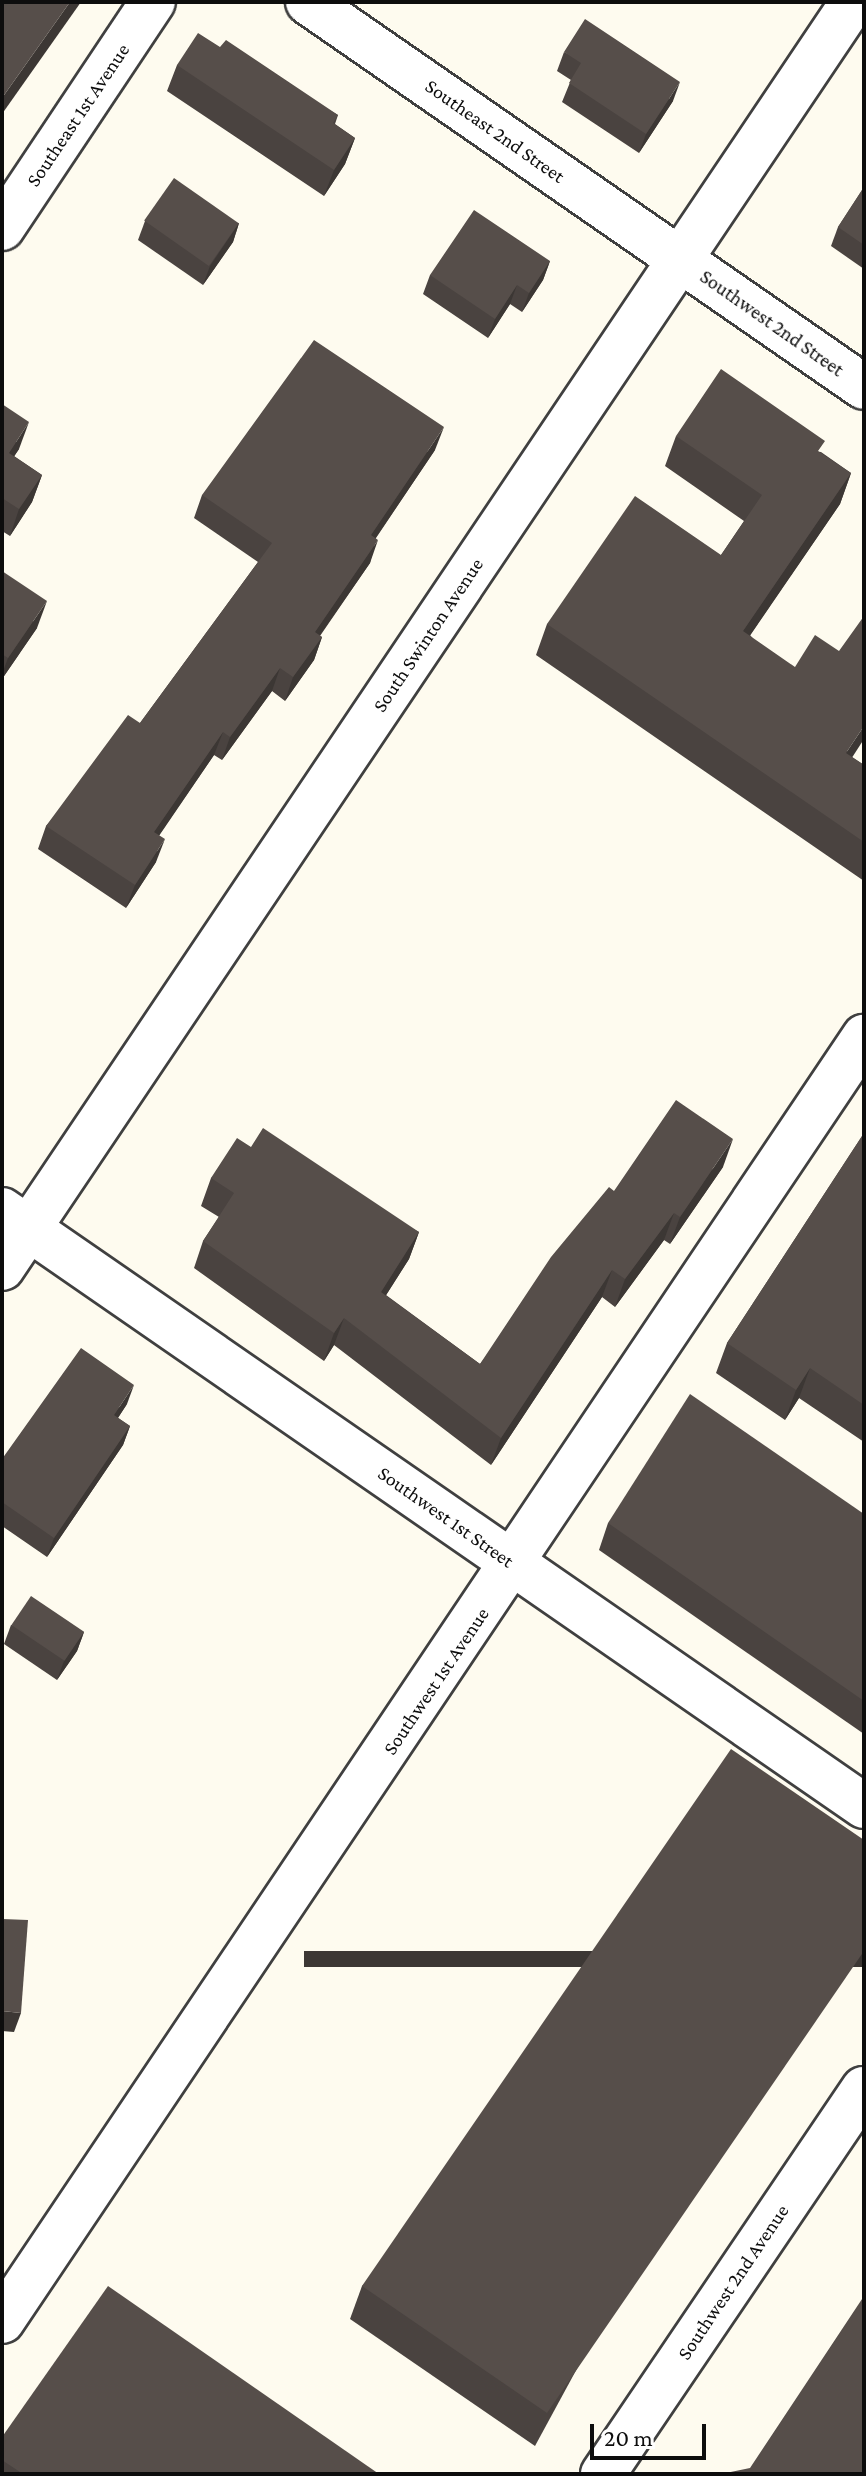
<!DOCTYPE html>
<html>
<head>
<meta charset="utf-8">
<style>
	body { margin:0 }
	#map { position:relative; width:866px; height:2476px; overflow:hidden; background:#fefbef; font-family:"Crimson Pro",serif }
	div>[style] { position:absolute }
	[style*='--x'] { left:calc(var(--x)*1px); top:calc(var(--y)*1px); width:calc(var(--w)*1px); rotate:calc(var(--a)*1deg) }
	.roads { filter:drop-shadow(2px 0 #404040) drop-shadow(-2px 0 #404040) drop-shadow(0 2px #404040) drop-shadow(0 -2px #404040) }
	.minor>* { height:44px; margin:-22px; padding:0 22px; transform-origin:22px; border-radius:22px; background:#fff }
	.wall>* { inset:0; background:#4a4340 }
	.shaded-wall>* { inset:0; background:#3c3734; transform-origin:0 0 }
	.building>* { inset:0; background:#564e4a; transform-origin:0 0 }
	span { translate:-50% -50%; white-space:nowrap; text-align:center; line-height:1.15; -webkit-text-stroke:8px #fff; paint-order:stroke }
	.street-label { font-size:20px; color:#0d0d0d }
	.frame { position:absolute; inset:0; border:4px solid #0d0d0d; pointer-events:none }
	.scale { position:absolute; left:590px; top:2424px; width:116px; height:36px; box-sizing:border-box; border:4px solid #0d0d0d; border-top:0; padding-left:10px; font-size:24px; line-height:28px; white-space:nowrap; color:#0d0d0d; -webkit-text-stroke:6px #fff; paint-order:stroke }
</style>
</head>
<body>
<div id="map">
	<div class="roads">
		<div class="minor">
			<i style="--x:308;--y:2;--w:676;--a:34.7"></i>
			<i style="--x:2;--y:228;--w:272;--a:-56.3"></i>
			<i style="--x:2;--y:1210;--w:1048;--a:34.66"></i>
			<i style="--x:2;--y:1268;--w:1525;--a:-56.09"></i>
			<i style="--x:2;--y:2321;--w:1547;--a:-56.12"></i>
			<i style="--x:603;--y:2474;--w:465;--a:-55.9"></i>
		</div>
	</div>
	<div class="wall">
		<i style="clip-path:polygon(220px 47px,338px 115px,335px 124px,355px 138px,345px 164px,324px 196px,167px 91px,177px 65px)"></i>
		<i style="clip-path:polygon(564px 52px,673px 101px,639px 153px,562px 102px,571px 80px,557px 71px)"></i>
		<i style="clip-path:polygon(864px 187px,864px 269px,831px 246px,838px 227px)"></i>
		<i style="clip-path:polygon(145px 221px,239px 223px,233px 242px,203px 285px,138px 240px)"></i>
		<i style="clip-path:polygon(550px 261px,543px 280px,522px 312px,510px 304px,488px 338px,423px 294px,430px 275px)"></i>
		<i style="clip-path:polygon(2px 404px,19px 449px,14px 456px,42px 475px,32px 502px,10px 536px,2px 531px)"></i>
		<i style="clip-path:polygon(676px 436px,821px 452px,851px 473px,840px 504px,750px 635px,852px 757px,864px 765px,864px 881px,536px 655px,547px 624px,721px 555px,744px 521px,665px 466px)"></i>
		<i style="clip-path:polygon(435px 450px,376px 538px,370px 563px,320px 636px,322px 637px,314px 660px,285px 701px,272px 691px,222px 760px,214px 755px,159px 835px,156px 862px,126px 908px,38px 849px,46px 826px,140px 723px,258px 562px,194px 518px,202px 495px)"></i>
		<i style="clip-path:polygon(2px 571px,37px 628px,2px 679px)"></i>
		<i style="clip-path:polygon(864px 1133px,864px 1442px,799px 1398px,785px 1420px,716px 1373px,727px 1343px)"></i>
		<i style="clip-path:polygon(251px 1147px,419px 1232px,409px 1259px,386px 1295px,480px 1364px,614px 1191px,723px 1167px,670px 1244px,664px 1240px,615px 1307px,602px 1297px,491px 1465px,334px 1345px,324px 1361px,194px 1268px,203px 1241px,219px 1217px,201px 1206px,211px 1178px)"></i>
		<i style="clip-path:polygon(127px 1404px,118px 1418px,130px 1426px,123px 1445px,47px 1557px,2px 1526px,2px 1459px)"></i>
		<i style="clip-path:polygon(864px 1514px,864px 1734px,599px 1550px,608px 1523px)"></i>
		<i style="clip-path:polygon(11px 1625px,84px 1632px,77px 1651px,57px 1680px,4px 1644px)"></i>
		<i style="clip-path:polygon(864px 1840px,535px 2446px,350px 2319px,362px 2286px)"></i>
		<i style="clip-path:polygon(2px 2437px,379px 2474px,2px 2474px)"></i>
	</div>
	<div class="shaded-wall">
		<i style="clip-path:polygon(70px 2px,81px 2px,2px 114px,2px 98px)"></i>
		<i style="clip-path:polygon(680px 82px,673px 101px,639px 153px,646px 134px)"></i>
		<i style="clip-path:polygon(355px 138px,345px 164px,324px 196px,334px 170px)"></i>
		<i style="clip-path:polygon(239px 223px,233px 242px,203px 285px,210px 266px)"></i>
		<i style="clip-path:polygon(550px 261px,543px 280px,522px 312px,529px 293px)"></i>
		<i style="clip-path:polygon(517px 285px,510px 304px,488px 338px,495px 319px)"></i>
		<i style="clip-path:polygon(29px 422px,19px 449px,2px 475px,9px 453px)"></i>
		<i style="clip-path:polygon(444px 427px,435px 450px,362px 558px,371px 535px)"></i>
		<i style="clip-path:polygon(851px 473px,840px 504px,732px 662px,743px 631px)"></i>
		<i style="clip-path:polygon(42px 475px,32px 502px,10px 536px,19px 509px)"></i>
		<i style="clip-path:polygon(378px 540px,370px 563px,306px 655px,315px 632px)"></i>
		<i style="clip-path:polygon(47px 601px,37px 628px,2px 679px,2px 674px,8px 658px)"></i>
		<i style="clip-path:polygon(322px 637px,314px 660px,285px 701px,293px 677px)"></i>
		<i style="clip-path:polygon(280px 668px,272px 691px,222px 760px,230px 737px)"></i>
		<i style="clip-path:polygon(864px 726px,864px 739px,835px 784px,846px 753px)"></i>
		<i style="clip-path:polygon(223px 732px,214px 755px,146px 855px,154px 832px)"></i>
		<i style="clip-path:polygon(165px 839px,156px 862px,126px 908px,135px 885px)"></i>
		<i style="clip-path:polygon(733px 1139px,723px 1167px,670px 1244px,680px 1217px)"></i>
		<i style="clip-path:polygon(674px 1213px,664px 1240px,615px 1307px,625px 1279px)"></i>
		<i style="clip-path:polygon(419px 1232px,409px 1259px,371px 1319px,381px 1292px)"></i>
		<i style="clip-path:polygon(612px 1270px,602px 1297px,491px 1465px,501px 1438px)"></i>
		<i style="clip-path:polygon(344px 1318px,334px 1345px,324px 1361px,334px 1333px)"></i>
		<i style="clip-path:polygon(810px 1368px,799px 1398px,785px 1420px,796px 1390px)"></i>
		<i style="clip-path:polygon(134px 1385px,127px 1404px,107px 1434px,114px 1415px)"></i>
		<i style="clip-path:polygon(130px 1426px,123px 1445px,47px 1557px,54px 1538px)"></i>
		<i style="clip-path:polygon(84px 1632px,77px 1651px,57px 1680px,64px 1661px)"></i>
		<i style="left:864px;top:1951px;width:16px;height:560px;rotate:90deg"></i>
		<i style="clip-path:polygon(2px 2011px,21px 2013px,14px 2032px,2px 2031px)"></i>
	</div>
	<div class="building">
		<i style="clip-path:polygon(2px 2px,70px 2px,2px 98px)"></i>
		<i style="clip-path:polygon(585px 19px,680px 82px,646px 134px,569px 83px,581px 63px,564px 52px)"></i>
		<i style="clip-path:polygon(198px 33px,220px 47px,226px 40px,338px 115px,333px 123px,355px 138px,334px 170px,177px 65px)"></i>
		<i style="left:174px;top:178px;width:79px;height:52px;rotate:35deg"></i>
		<i style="clip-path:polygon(864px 187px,864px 245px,838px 227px)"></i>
		<i style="clip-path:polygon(474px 210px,550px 261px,529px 293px,517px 285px,495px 319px,430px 275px)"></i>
		<i style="clip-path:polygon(314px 340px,444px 427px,371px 535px,378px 540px,315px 632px,322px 637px,293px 677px,280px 668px,230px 737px,223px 732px,154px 832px,165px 839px,135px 885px,46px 826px,128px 715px,140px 723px,272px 543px,202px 495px)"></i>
		<i style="clip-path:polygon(721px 369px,825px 441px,818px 451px,851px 473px,743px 631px,795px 667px,815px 635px,839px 651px,864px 616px,864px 726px,846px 753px,864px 765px,864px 842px,547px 624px,635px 496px,721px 555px,762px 495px,676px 436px)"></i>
		<i style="clip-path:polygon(2px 404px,29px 422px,9px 453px,42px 475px,19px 509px,2px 498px)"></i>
		<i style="clip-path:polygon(2px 571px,47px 601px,8px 658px,2px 654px)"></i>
		<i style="clip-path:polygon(676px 1100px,733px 1139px,680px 1217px,674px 1213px,625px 1279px,612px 1270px,501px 1438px,344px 1318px,334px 1333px,203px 1241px,234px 1193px,211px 1178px,237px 1138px,251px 1147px,263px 1128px,419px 1232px,381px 1292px,480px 1364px,551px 1257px,609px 1187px,614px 1191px)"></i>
		<i style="clip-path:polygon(864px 1133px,864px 1405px,810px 1368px,796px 1390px,727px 1343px)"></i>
		<i style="clip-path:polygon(81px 1348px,134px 1385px,114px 1415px,130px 1426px,54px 1538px,2px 1502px,2px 1459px)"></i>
		<i style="clip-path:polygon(690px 1394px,864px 1514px,864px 1701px,608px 1523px)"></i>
		<i style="left:31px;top:1596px;width:64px;height:35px;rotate:34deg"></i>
		<i style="clip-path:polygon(731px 1749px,864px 1840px,864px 1951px,547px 2413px,362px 2286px)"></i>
		<i style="clip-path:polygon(2px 1919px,28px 1920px,21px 2013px,2px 2011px)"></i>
		<i style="clip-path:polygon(108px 2286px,379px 2474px,23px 2474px,2px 2460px,2px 2437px)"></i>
		<i style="clip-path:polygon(864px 2296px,864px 2474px,721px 2474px,750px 2468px)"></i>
	</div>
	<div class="street-label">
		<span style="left:78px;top:115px;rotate:-56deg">Southeast 1st Avenue</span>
		<span style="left:495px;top:131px;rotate:35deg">Southeast 2nd Street</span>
		<span style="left:772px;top:323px;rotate:35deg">Southwest 2nd Street</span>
		<span style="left:428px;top:635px;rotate:-56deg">South Swinton Avenue</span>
		<span style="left:446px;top:1517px;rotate:35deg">Southwest 1st Street</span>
		<span style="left:436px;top:1681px;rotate:-56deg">Southwest 1st Avenue</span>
		<span style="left:733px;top:2282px;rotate:-56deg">Southwest 2nd Avenue</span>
	</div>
	<div class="frame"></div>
	<div class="scale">20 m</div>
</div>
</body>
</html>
